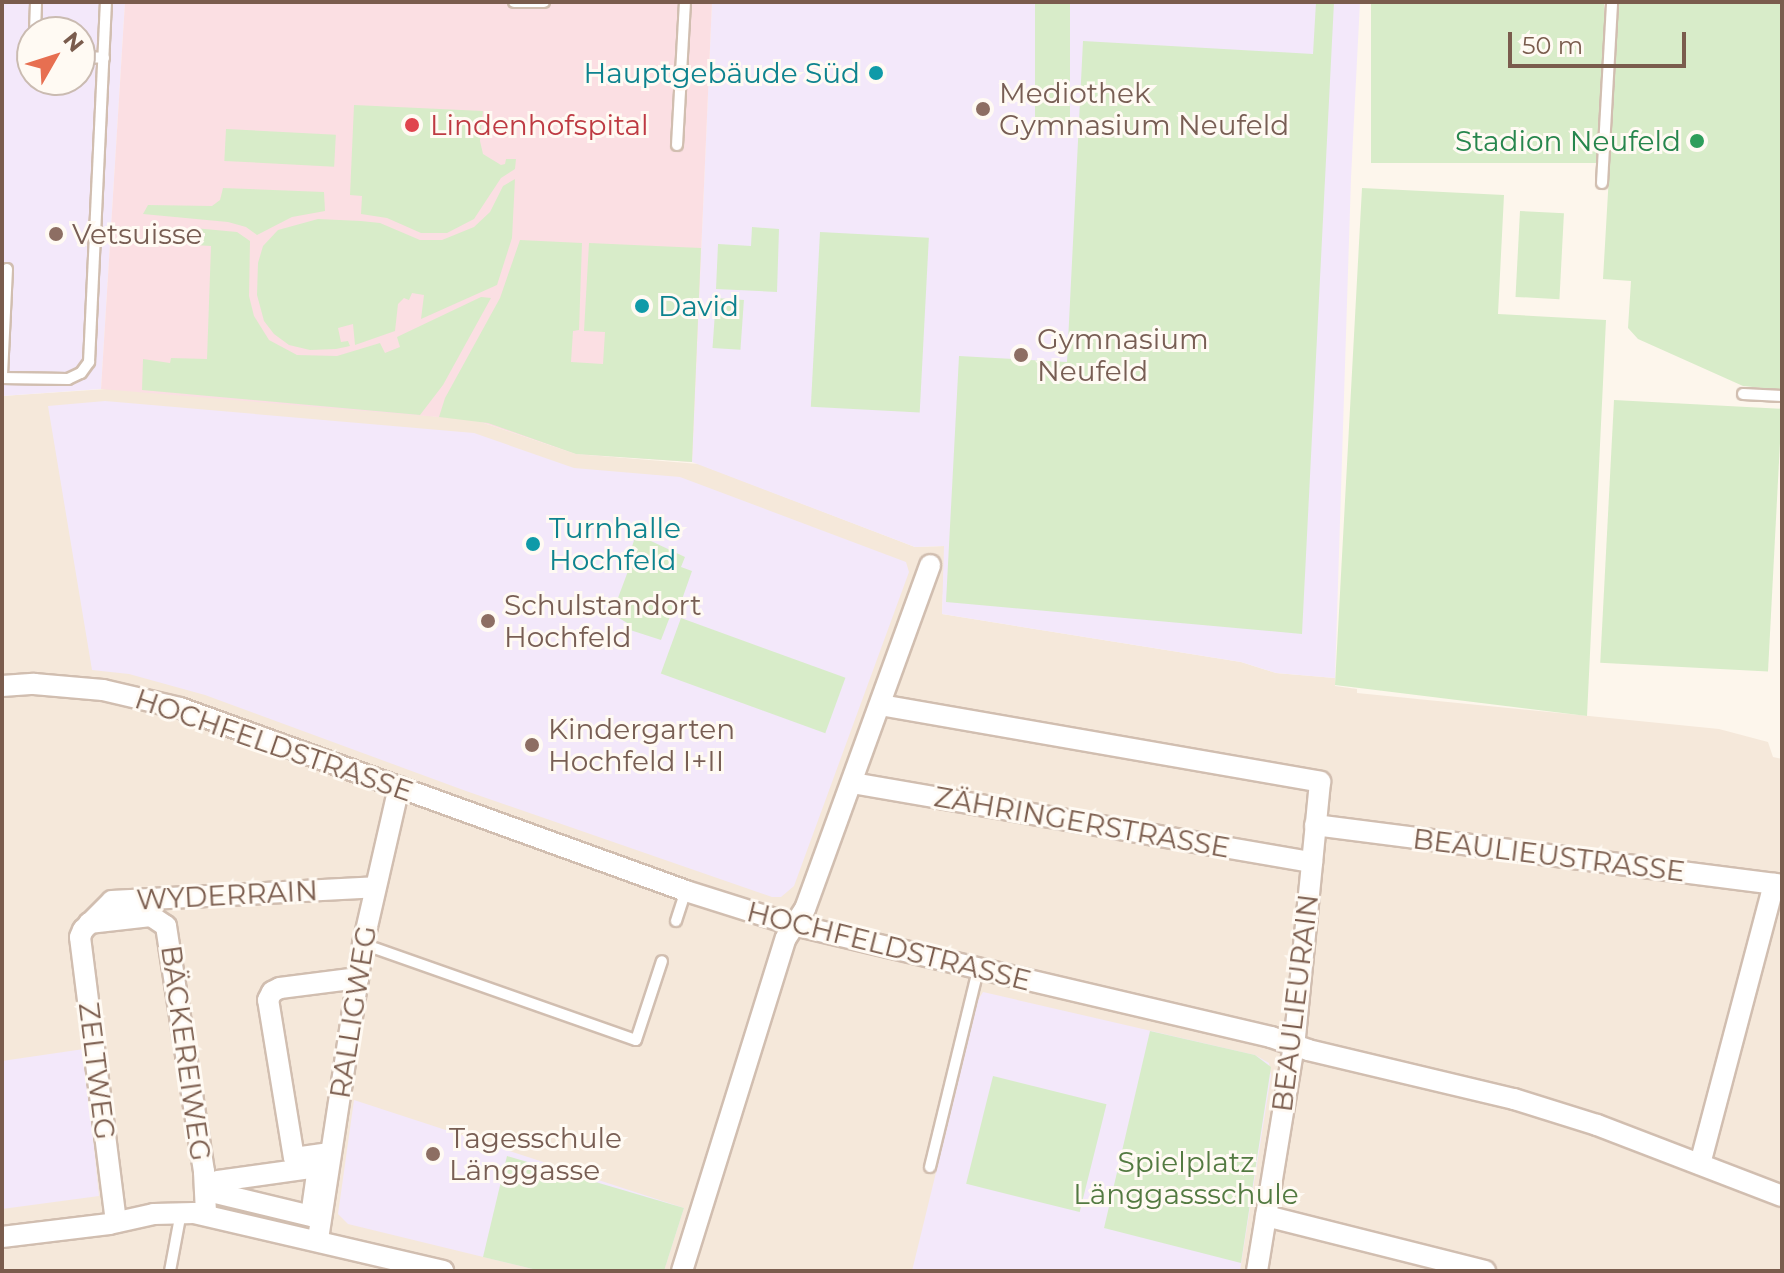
<!DOCTYPE html>
<html>
<head>
<meta charset="utf-8">
<style>
	body { margin:0 }
	#map { position:relative; width:1784px; height:1273px; overflow:hidden; background:#fdf6ec; font-family:Montserrat,sans-serif }
	div>[style] { position:absolute }
	[style*='--x'] { left:calc(var(--x)*1px); top:calc(var(--y)*1px); width:calc(var(--w)*1px); rotate:calc(var(--a)*1deg) }
	.residential>* { inset:0; background:#f5e8da }
	.education>* { inset:0; background:#f3e8fa }
	.medical>* { inset:0; background:#fbdfe3 }
	.green>* { inset:0; background:#d8ecc9; transform-origin:0 0 }
	.roads { filter:drop-shadow(2px 0 #d1beb0) drop-shadow(-2px 0 #d1beb0) drop-shadow(0 2px #d1beb0) drop-shadow(0 -2px #d1beb0) }
	.lane>* { height:10px; margin:-5px; padding:0 5px; transform-origin:5px; border-radius:5px; background:#fff }
	.street>* { height:20px; margin:-10px; padding:0 10px; transform-origin:10px; border-radius:10px; background:#fff }
	.dots>* { width:22px; height:22px; translate:-50% -50%; box-sizing:border-box; border:4px solid #fffaf3; border-radius:50% }
	span { translate:-50% -50%; white-space:nowrap; text-align:center; line-height:1.15; -webkit-text-stroke:6px #fffaf3; paint-order:stroke }
	.culture-label { font-size:28px; color:#0d838f }
	.right { translate:-100% -50%; text-align:right }
	.left { translate:0 -50%; text-align:left }
	.education-label { font-size:28px; color:#785e54 }
	.health-label { font-size:28px; color:#be3a42 }
	.leisure-label { font-size:28px; color:#27864d }
	.street-label { font-size:28px; color:#7a5c4d }
	.park-label { font-size:28px; color:#537a41 }
	.frame { position:absolute; inset:0; border:4px solid #7a5c4d; pointer-events:none }
	.north { position:absolute; left:16px; top:16px; width:80px; height:80px; box-sizing:border-box; background:#fffaf3; border:2px solid #cabbb1; border-radius:50%; rotate:51deg; font-size:22px; font-weight:700; line-height:32px; text-align:center; color:#7a5c4d }
	.north::after { content:''; display:block; margin:auto; width:28px; height:36px; background:#e76f51; clip-path:polygon(50% 0,100% 100%,50% 72%,0 100%) }
	.scale { position:absolute; left:1508px; top:32px; width:178px; height:36px; box-sizing:border-box; border:4px solid #7a5c4d; border-top:0; padding-left:10px; font-size:24px; line-height:28px; white-space:nowrap; color:#7a5c4d; -webkit-text-stroke:6px #fffaf3; paint-order:stroke }
</style>
</head>
<body>
<div id="map">
	<div class="residential">
		<i style="clip-path:polygon(122px 388px,475px 420px,576px 454px,699px 464px,915px 547px,945px 546px,942px 614px,1241px 662px,1276px 673px,1335px 678px,1335px 686px,1357px 689px,1357px 693px,1719px 729px,1768px 742px,1773px 757px,1782px 759px,1782px 1271px,2px 1271px,2px 396px)"></i>
	</div>
	<div class="education">
		<i style="clip-path:polygon(evenodd,2px 2px,125px 2px,101px 389px,2px 396px,2px 2px,32px 32px,80px 32px,80px 80px,32px 80px,32px 32px)"></i>
		<i style="clip-path:polygon(712px 2px,1360px 2px,1351px 178px,1335px 678px,1276px 673px,1241px 662px,942px 614px,944px 546px,915px 547px,692px 462px)"></i>
		<i style="clip-path:polygon(105px 401px,474px 433px,574px 468px,680px 477px,906px 562px,909px 572px,794px 886px,781px 897px,772px 897px,466px 791px,205px 695px,129px 674px,92px 670px,48px 406px)"></i>
		<i style="clip-path:polygon(983px 992px,1255px 1055px,1269px 1063px,1271px 1076px,1240px 1271px,912px 1271px,978px 1000px)"></i>
		<i style="clip-path:polygon(84px 1049px,99px 1196px,2px 1209px,2px 1061px)"></i>
		<i style="clip-path:polygon(354px 1100px,684px 1208px,664px 1271px,541px 1271px,348px 1224px,338px 1214px)"></i>
	</div>
	<div class="medical">
		<i style="clip-path:polygon(125px 2px,712px 2px,692px 462px,576px 454px,475px 420px,101px 389px)"></i>
	</div>
	<div class="green">
		<i style="left:1035px;top:2px;width:35px;height:123px"></i>
		<i style="clip-path:polygon(1316px 2px,1334px 2px,1302px 634px,946px 602px,959px 356px,1067px 362px,1083px 41px,1313px 54px)"></i>
		<i style="left:1371px;top:2px;width:233px;height:161px"></i>
		<i style="clip-path:polygon(1619px 2px,1782px 2px,1782px 390px,1743px 386px,1638px 339px,1628px 328px,1631px 281px,1603px 279px)"></i>
		<i style="clip-path:polygon(354px 105px,483px 111px,480px 141px,483px 154px,501px 165px,505px 164px,506px 159px,516px 159px,515px 169px,501px 178px,474px 219px,447px 233px,421px 233px,387px 218px,361px 214px,362px 196px,350px 195px)"></i>
		<i style="left:226px;top:129px;width:110px;height:32px;rotate:3deg"></i>
		<i style="clip-path:polygon(515px 179px,512px 238px,497px 285px,421px 319px,424px 295px,412px 293px,409px 300px,404px 298px,398px 304px,395px 331px,355px 345px,353px 324px,338px 328px,341px 342px,348px 341px,350px 346px,336px 349px,310px 350px,289px 345px,274px 334px,264px 321px,257px 295px,258px 263px,263px 246px,278px 230px,318px 219px,361px 221px,380px 223px,420px 240px,442px 240px,474px 227px,490px 212px,503px 186px)"></i>
		<i style="clip-path:polygon(223px 188px,324px 192px,325px 211px,292px 217px,257px 235px,246px 227px,228px 222px,143px 214px,148px 205px,212px 206px,220px 200px)"></i>
		<i style="clip-path:polygon(1362px 188px,1504px 195px,1498px 314px,1606px 320px,1587px 716px,1335px 685px)"></i>
		<i style="left:1520px;top:211px;width:44px;height:86px;rotate:3deg"></i>
		<i style="clip-path:polygon(752px 227px,779px 229px,777px 292px,716px 289px,718px 244px,751px 246px)"></i>
		<i style="clip-path:polygon(194px 228px,237px 232px,250px 241px,249px 296px,254px 316px,269px 340px,297px 355px,337px 356px,380px 343px,385px 353px,400px 347px,397px 337px,481px 297px,491px 298px,443px 385px,420px 415px,142px 390px,143px 359px,170px 363px,171px 358px,207px 359px,211px 246px,194px 245px)"></i>
		<i style="left:820px;top:232px;width:109px;height:175px;rotate:3deg"></i>
		<i style="clip-path:polygon(520px 240px,582px 243px,579px 330px,573px 331px,571px 362px,603px 364px,605px 332px,584px 331px,589px 243px,701px 248px,692px 462px,576px 454px,488px 423px,439px 417px,445px 398px,500px 298px)"></i>
		<i style="left:716px;top:298px;width:28px;height:50px;rotate:4deg"></i>
		<i style="left:1614px;top:400px;width:168px;height:263px;rotate:3deg"></i>
		<i style="clip-path:polygon(636px 534px,685px 557px,681px 567px,692px 571px,679px 608px,671px 614px,661px 640px,627px 629px,629px 624px,612px 614px,634px 555px,630px 553px)"></i>
		<i style="left:681px;top:618px;width:175px;height:59px;rotate:20deg"></i>
		<i style="clip-path:polygon(1150px 1031px,1255px 1055px,1271px 1067px,1241px 1263px,1104px 1228px)"></i>
		<i style="left:993px;top:1076px;width:117px;height:111px;rotate:14deg"></i>
		<i style="clip-path:polygon(507px 1156px,684px 1208px,664px 1271px,541px 1271px,483px 1257px)"></i>
	</div>
	<div class="roads">
		<div class="lane">
			<i style="--x:514;--y:2;--w:30;--a:0"></i>
			<i style="--x:35;--y:32;--w:30;--a:-88"></i>
			<i style="--x:80;--y:57;--w:24;--a:2"></i>
			<i style="--x:677;--y:145;--w:143;--a:-86.8"></i>
			<i style="--x:1602;--y:183;--w:181;--a:-86.8"></i>
			<i style="--x:2;--y:375;--w:106;--a:-87.3"></i>
			<i style="--x:2;--y:378;--w:66;--a:0.9"></i>
			<i style="--x:68;--y:379;--w:14;--a:-25"></i>
			<i style="--x:81;--y:373;--w:14;--a:-54"></i>
			<i style="--x:89;--y:362;--w:360;--a:-87.3"></i>
			<i style="--x:1743;--y:394;--w:39;--a:3"></i>
			<i style="--x:676;--y:921;--w:32;--a:-72"></i>
			<i style="--x:363;--y:944;--w:289;--a:19.4"></i>
			<i style="--x:636;--y:1040;--w:83;--a:-71.8"></i>
			<i style="--x:930;--y:1167;--w:203;--a:-76.3"></i>
			<i style="--x:170;--y:1271;--w:60;--a:-79.4"></i>
		</div>
		<div class="street">
			<i style="--x:2;--y:686;--w:32;--a:-4"></i>
			<i style="--x:34;--y:684;--w:69;--a:5"></i>
			<i style="--x:103;--y:690;--w:79;--a:13.2"></i>
			<i style="--x:180;--y:708;--w:538;--a:19.88"></i>
			<i style="--x:686;--y:891;--w:113;--a:17.5"></i>
			<i style="--x:794;--y:925;--w:490;--a:13.2"></i>
			<i style="--x:1271;--y:1037;--w:39;--a:19"></i>
			<i style="--x:1308;--y:1050;--w:212;--a:13.4"></i>
			<i style="--x:1514;--y:1099;--w:87;--a:17.4"></i>
			<i style="--x:1597;--y:1125;--w:198;--a:21"></i>
			<i style="--x:881;--y:705;--w:446;--a:9.9"></i>
			<i style="--x:1320;--y:782;--w:264;--a:95.6"></i>
			<i style="--x:1294;--y:1045;--w:229;--a:99.3"></i>
			<i style="--x:853;--y:783;--w:466;--a:9.8"></i>
			<i style="--x:1315;--y:825;--w:471;--a:7.3"></i>
			<i style="--x:89;--y:923;--w:62;--a:-6.4"></i>
			<i style="--x:151;--y:916;--w:18;--a:34"></i>
			<i style="--x:166;--y:926;--w:249;--a:81.2"></i>
			<i style="--x:204;--y:1172;--w:41;--a:87.2"></i>
			<i style="--x:330;--y:1153;--w:36;--a:172"></i>
			<i style="--x:294;--y:1158;--w:160;--a:-99.3"></i>
			<i style="--x:268;--y:1000;--w:9;--a:-63"></i>
			<i style="--x:272;--y:992;--w:9;--a:-27"></i>
			<i style="--x:280;--y:988;--w:79;--a:-7.3"></i>
			<i style="--x:1700;--y:1164;--w:290;--a:-75.2"></i>
			<i style="--x:310;--y:1168;--w:9;--a:41"></i>
			<i style="--x:317;--y:1174;--w:42;--a:98.1"></i>
			<i style="--x:311;--y:1216;--w:98;--a:-166.4"></i>
			<i style="--x:216;--y:1193;--w:12;--a:-81"></i>
			<i style="--x:218;--y:1181;--w:93;--a:-8"></i>
			<i style="--x:1266;--y:1216;--w:226;--a:14.1"></i>
			<i style="--x:116;--y:1222;--w:287;--a:-97.2"></i>
			<i style="--x:80;--y:937;--w:8;--a:-67"></i>
			<i style="--x:83;--y:930;--w:41;--a:-45"></i>
			<i style="--x:112;--y:901;--w:263;--a:-3"></i>
			<i style="--x:2;--y:1237;--w:108;--a:-6.9"></i>
			<i style="--x:109;--y:1224;--w:46;--a:-12.5"></i>
			<i style="--x:154;--y:1214;--w:40;--a:-1.4"></i>
			<i style="--x:194;--y:1213;--w:256;--a:13.1"></i>
			<i style="--x:318;--y:1239;--w:298;--a:-81.3"></i>
			<i style="--x:363;--y:944;--w:161;--a:-77.1"></i>
			<i style="--x:682;--y:1271;--w:349;--a:-72.7"></i>
			<i style="--x:786;--y:938;--w:35;--a:-57"></i>
			<i style="--x:805;--y:909;--w:366;--a:-70"></i>
		</div>
	</div>
	<div class="dots">
		<i style="left:876px;top:73px;background:#0f9aa8"></i>
		<i style="left:983px;top:109px;background:#8d6e63"></i>
		<i style="left:412px;top:125px;background:#e0444e"></i>
		<i style="left:1697px;top:141px;background:#2e9e5b"></i>
		<i style="left:56px;top:234px;background:#8d6e63"></i>
		<i style="left:642px;top:306px;background:#0f9aa8"></i>
		<i style="left:1021px;top:355px;background:#8d6e63"></i>
		<i style="left:533px;top:544px;background:#0f9aa8"></i>
		<i style="left:488px;top:621px;background:#8d6e63"></i>
		<i style="left:532px;top:745px;background:#8d6e63"></i>
		<i style="left:433px;top:1154px;background:#8d6e63"></i>
	</div>
	<div class="culture-label">
		<span class="right" style="left:860px;top:73px">Hauptgebäude Süd</span>
		<span class="left" style="left:658px;top:306px">David</span>
		<span class="left" style="left:549px;top:544px">Turnhalle<br>Hochfeld</span>
	</div>
	<div class="education-label">
		<span class="left" style="left:999px;top:109px">Mediothek<br>Gymnasium Neufeld</span>
		<span class="left" style="left:72px;top:234px">Vetsuisse</span>
		<span class="left" style="left:1037px;top:355px">Gymnasium<br>Neufeld</span>
		<span class="left" style="left:504px;top:621px">Schulstandort<br>Hochfeld</span>
		<span class="left" style="left:548px;top:745px">Kindergarten<br>Hochfeld I+II</span>
		<span class="left" style="left:449px;top:1154px">Tagesschule<br>Länggasse</span>
	</div>
	<div class="health-label">
		<span class="left" style="left:430px;top:125px">Lindenhofspital</span>
	</div>
	<div class="leisure-label">
		<span class="right" style="left:1681px;top:141px">Stadion Neufeld</span>
	</div>
	<div class="street-label">
		<span style="left:274px;top:745px;rotate:19deg">HOCHFELDSTRASSE</span>
		<span style="left:1082px;top:822px;rotate:10deg">ZÄHRINGERSTRASSE</span>
		<span style="left:1549px;top:855px;rotate:7deg">BEAULIEUSTRASSE</span>
		<span style="left:227px;top:895px;rotate:-3deg">WYDERRAIN</span>
		<span style="left:889px;top:946px;rotate:14deg">HOCHFELDSTRASSE</span>
		<span style="left:1295px;top:1003px;rotate:-83deg">BEAULIEURAIN</span>
		<span style="left:353px;top:1012px;rotate:-81deg">RALLIGWEG</span>
		<span style="left:186px;top:1053px;rotate:82deg">BÄCKEREIWEG</span>
		<span style="left:97px;top:1071px;rotate:83deg">ZELTWEG</span>
	</div>
	<div class="park-label">
		<span style="left:1186px;top:1178px">Spielplatz<br>Länggassschule</span>
	</div>
	<div class="frame"></div>
	<div class="north">N</div>
	<div class="scale">50 m</div>
</div>
</body>
</html>
